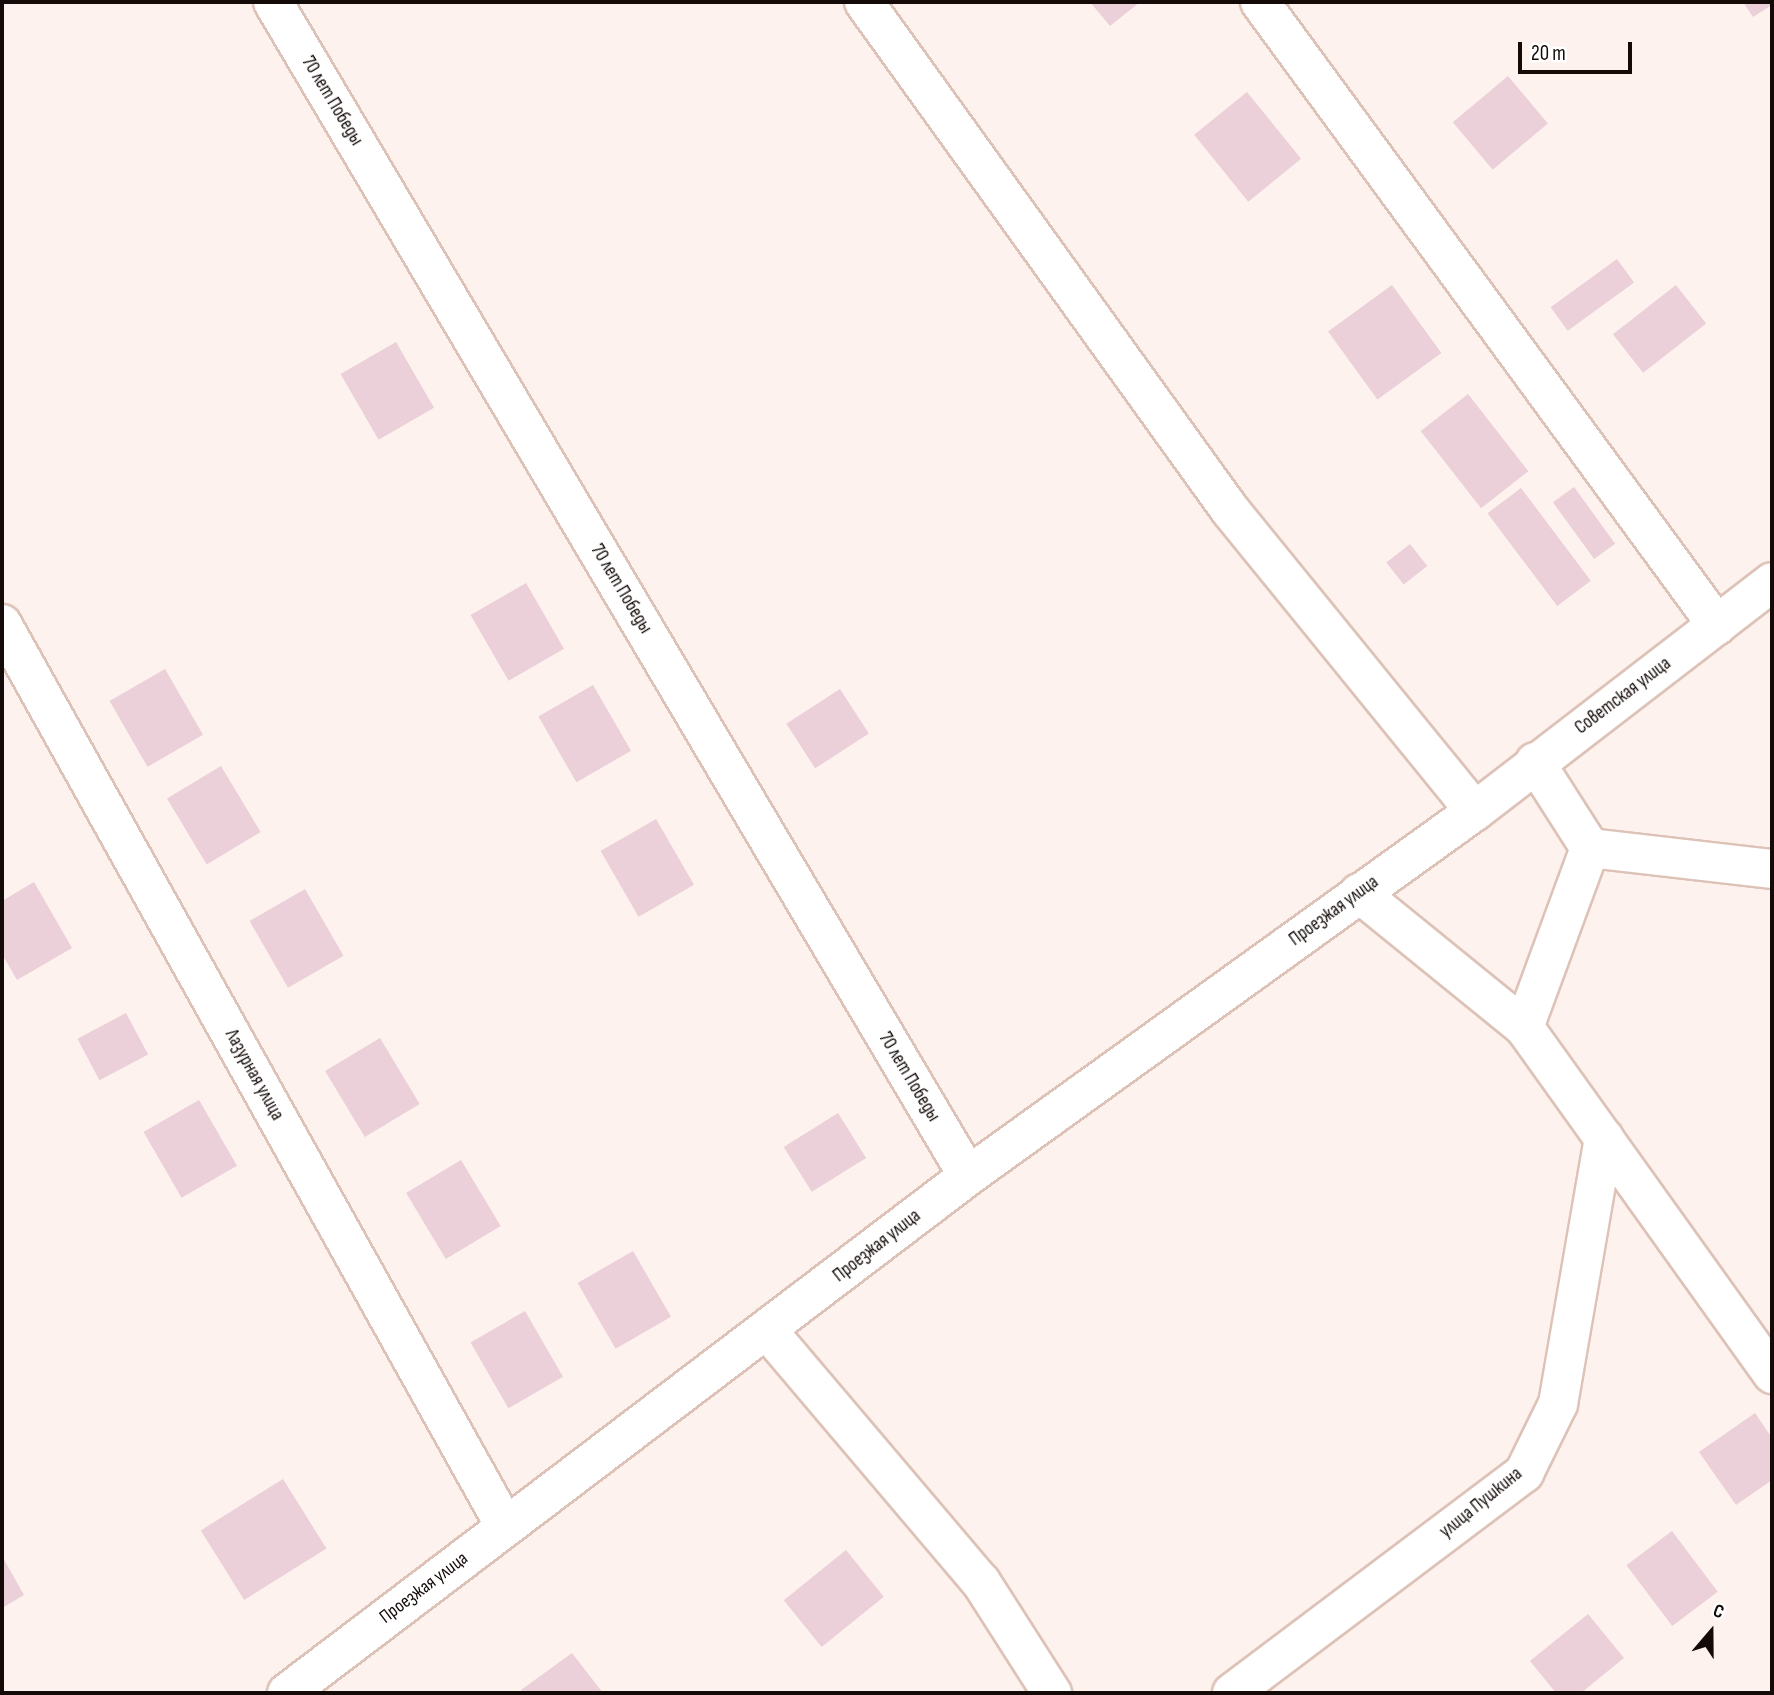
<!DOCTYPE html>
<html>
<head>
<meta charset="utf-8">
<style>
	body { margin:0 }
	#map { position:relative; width:1774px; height:1695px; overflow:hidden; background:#fdf2ee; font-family:"Sofia Sans Condensed",sans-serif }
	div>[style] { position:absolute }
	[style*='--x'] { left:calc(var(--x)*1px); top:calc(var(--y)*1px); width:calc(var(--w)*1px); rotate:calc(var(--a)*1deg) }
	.building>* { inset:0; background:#ebcfd9; transform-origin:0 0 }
	.roads { filter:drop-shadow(2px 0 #ddc2b7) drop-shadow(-2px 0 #ddc2b7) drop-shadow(0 2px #ddc2b7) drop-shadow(0 -2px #ddc2b7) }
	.minor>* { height:38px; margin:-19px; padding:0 19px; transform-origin:19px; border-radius:19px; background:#fff }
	span { translate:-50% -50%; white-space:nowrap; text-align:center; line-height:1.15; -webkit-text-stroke:7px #fff; paint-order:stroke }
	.street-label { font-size:19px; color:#140b08 }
	.frame { position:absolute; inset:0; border:4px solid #140b08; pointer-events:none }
	.north { position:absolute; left:1676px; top:1597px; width:70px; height:70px; -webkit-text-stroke:5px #fff; paint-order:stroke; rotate:20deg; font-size:19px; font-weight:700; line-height:28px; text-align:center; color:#140b08 }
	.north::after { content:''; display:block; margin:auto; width:24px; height:32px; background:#140b08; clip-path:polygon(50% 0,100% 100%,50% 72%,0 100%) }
	.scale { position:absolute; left:1518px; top:42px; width:114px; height:32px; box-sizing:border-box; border:4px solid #140b08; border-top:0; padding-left:9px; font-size:21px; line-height:24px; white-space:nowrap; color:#140b08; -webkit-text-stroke:5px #fff; paint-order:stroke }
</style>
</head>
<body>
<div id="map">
	<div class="building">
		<i style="clip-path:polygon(1090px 2px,1140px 2px,1110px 26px)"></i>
		<i style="clip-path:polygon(1743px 2px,1772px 2px,1772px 5px,1753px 17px)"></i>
		<i style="left:1508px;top:76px;width:62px;height:72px;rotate:50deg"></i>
		<i style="left:1247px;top:92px;width:86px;height:68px;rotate:51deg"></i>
		<i style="left:1617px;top:259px;width:29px;height:82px;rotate:54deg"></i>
		<i style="left:1392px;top:285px;width:84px;height:79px;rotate:54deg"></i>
		<i style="left:1676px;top:285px;width:49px;height:80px;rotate:52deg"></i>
		<i style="left:396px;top:342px;width:76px;height:64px;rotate:60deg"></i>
		<i style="left:1468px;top:394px;width:98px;height:60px;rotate:52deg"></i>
		<i style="left:1574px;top:487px;width:70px;height:26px;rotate:54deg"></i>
		<i style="left:1521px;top:488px;width:116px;height:42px;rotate:53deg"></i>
		<i style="left:1410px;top:544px;width:28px;height:30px;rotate:52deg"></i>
		<i style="left:526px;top:583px;width:76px;height:64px;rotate:60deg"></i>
		<i style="left:165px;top:669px;width:76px;height:64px;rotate:60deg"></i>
		<i style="left:593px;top:685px;width:76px;height:63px;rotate:60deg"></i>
		<i style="left:840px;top:689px;width:53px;height:64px;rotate:57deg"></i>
		<i style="left:221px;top:766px;width:77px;height:63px;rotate:59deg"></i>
		<i style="left:656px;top:819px;width:76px;height:64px;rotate:60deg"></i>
		<i style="clip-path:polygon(34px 882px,72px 948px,17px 980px,2px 954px,2px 901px)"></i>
		<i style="left:305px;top:889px;width:77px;height:64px;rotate:60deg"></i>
		<i style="left:126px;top:1013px;width:47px;height:55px;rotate:62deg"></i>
		<i style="left:380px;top:1038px;width:77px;height:64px;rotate:59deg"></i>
		<i style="left:199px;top:1100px;width:76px;height:64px;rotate:60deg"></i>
		<i style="left:838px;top:1113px;width:53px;height:64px;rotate:58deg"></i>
		<i style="left:461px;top:1160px;width:77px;height:64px;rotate:59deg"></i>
		<i style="left:633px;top:1251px;width:76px;height:64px;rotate:60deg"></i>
		<i style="left:525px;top:1311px;width:76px;height:63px;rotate:60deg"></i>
		<i style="clip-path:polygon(1755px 1413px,1772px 1438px,1772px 1480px,1736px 1505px,1699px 1452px)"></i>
		<i style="left:283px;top:1479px;width:82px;height:97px;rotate:58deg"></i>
		<i style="left:1672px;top:1531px;width:76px;height:57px;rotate:53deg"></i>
		<i style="left:846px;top:1550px;width:60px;height:80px;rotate:51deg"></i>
		<i style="clip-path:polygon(2px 1556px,24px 1595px,2px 1608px)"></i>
		<i style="clip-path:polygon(1588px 1614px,1624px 1658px,1581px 1693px,1556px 1693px,1530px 1661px)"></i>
		<i style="clip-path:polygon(572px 1653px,603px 1693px,523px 1693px,521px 1690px)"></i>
	</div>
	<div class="roads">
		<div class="minor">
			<i style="--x:273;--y:2;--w:1364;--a:59.37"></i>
			<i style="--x:864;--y:2;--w:626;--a:54.23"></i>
			<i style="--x:1230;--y:510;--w:388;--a:50.9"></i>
			<i style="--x:1260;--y:2;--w:773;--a:53.74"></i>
			<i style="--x:2;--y:624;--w:1033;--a:60.85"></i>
			<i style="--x:1535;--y:762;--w:102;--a:57.4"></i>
			<i style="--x:1590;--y:848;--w:183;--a:6.6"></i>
			<i style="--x:1590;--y:848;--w:191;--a:110.2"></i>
			<i style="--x:1524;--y:1027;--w:427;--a:54.4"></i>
			<i style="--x:1359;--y:893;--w:213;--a:39.1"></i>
			<i style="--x:767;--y:1330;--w:331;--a:49.7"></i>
			<i style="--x:981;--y:1582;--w:132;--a:57.4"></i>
			<i style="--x:287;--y:1693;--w:855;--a:-37.2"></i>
			<i style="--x:968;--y:1176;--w:625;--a:-35.75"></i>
			<i style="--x:1475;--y:811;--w:375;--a:-37.6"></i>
			<i style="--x:1232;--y:1693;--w:366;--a:-37"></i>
			<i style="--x:1524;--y:1473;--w:77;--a:-63.8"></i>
			<i style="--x:1558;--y:1404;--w:270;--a:-80.2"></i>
		</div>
	</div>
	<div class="street-label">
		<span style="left:332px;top:101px;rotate:59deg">70 лет Победы</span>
		<span style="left:621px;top:589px;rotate:59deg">70 лет Победы</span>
		<span style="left:1623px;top:696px;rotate:-37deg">Советская улица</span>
		<span style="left:1334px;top:911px;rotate:-36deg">Проезжая улица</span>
		<span style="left:254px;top:1075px;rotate:61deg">Лазурная улица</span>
		<span style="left:909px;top:1077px;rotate:59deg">70 лет Победы</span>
		<span style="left:877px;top:1246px;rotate:-38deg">Проезжая улица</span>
		<span style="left:1481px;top:1503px;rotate:-39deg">улица Пушкина</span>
		<span style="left:424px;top:1588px;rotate:-37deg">Проезжая улица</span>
	</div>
	<div class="frame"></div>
	<div class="north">С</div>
	<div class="scale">20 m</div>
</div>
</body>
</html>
